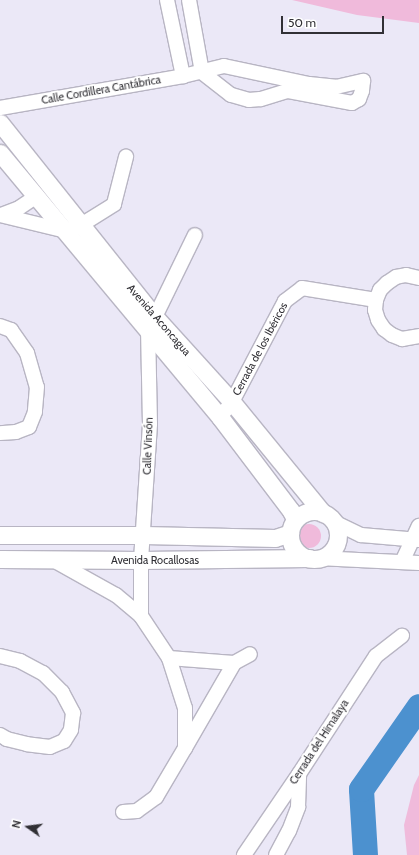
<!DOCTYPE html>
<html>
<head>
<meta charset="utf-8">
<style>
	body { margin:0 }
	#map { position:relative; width:419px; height:855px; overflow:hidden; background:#ebe8f7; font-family:Cabin,sans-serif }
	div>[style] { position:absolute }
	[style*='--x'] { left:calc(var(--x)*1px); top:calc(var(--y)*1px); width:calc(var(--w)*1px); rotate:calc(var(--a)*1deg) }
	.green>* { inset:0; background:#f0badb }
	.round { border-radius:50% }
	.river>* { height:25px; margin:-12.5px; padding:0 12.5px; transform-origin:12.5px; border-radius:12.5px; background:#4c91cf }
	.roads { filter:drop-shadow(1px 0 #b8b5c3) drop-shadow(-1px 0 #b8b5c3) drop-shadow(0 1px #b8b5c3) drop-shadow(0 -1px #b8b5c3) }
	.minor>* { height:14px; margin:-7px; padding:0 7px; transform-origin:7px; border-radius:7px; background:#fff }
	.tertiary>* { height:17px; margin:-8.5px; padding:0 8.5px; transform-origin:8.5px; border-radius:8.5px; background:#fff }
	.tertiary>.ring { margin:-8.5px; padding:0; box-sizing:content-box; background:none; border:17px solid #fff; border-radius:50% }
	span { translate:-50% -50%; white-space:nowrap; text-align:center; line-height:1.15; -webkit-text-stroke:3.5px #fff; paint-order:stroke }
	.street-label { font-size:11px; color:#313035 }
	.north { position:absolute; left:8px; top:807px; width:40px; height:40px; -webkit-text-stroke:3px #fff; paint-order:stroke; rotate:284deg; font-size:11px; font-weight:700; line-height:16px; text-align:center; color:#313035 }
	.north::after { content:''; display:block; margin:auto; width:14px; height:18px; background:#313035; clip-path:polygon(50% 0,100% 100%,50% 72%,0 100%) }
	.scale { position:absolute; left:281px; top:16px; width:103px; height:18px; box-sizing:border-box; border:2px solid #313035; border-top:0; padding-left:5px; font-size:12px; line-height:14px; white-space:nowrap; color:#313035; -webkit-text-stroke:3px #fff; paint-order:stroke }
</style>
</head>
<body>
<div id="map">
	<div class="green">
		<i style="clip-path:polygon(292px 0,419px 0,419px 23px,357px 15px)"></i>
		<i class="round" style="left:297px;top:524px;width:24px;height:24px"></i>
		<i style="clip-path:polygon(419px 775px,419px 855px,407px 855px,404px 825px,414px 785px)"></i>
	</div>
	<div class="river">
		<i style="--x:365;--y:855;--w:66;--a:-93.5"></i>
		<i style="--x:361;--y:789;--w:101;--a:-55.1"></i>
	</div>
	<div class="roads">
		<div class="minor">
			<i style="--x:167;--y:0;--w:78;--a:78.1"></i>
			<i style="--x:189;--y:0;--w:73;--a:79.8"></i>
			<i style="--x:0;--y:108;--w:186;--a:-9.9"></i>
			<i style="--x:183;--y:76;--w:42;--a:-13.7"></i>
			<i style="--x:224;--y:66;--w:87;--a:12"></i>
			<i style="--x:309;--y:84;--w:27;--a:6"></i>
			<i style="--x:336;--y:87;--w:28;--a:-13"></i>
			<i style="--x:363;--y:81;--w:10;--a:96"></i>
			<i style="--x:362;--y:91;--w:9;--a:111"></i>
			<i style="--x:359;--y:99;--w:8;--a:150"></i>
			<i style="--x:352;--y:103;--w:66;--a:-169.5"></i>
			<i style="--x:287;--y:91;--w:28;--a:163"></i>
			<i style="--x:260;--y:99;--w:11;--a:175"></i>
			<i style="--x:249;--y:100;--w:19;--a:-164"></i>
			<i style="--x:231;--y:95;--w:37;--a:-142"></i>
			<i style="--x:0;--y:215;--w:68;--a:13.6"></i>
			<i style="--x:66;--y:231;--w:16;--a:-22"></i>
			<i style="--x:81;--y:225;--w:39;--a:-32"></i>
			<i style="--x:114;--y:204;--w:49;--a:-75.7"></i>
			<i style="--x:1;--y:215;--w:19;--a:-21"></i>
			<i style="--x:19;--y:208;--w:22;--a:-34"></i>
			<i style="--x:419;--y:278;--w:13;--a:-167"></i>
			<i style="--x:406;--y:275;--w:10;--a:169"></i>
			<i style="--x:396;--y:277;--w:11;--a:146"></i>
			<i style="--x:387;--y:283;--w:10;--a:135"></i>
			<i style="--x:380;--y:290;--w:11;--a:112"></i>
			<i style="--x:376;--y:300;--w:10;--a:96"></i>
			<i style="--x:375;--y:310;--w:10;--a:73"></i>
			<i style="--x:378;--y:320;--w:11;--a:56"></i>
			<i style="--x:384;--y:329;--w:10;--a:37"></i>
			<i style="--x:392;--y:335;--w:11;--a:22"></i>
			<i style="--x:402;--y:339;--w:17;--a:-10"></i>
			<i style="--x:155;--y:317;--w:91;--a:-64"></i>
			<i style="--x:0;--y:326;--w:12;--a:20"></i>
			<i style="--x:11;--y:330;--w:28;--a:55"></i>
			<i style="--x:27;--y:353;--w:35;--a:74"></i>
			<i style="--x:37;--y:387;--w:25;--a:95"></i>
			<i style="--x:35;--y:412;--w:16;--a:112"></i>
			<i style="--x:29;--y:427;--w:14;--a:159"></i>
			<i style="--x:16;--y:432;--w:16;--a:176"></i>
			<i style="--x:220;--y:417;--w:19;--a:-51"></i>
			<i style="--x:232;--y:402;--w:114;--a:-62.3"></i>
			<i style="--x:285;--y:301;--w:21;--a:-37"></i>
			<i style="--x:302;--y:288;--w:75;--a:9.2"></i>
			<i style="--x:334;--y:522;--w:30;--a:26"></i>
			<i style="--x:361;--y:535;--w:58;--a:4.9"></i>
			<i style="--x:318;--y:558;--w:101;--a:2.8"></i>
			<i style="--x:53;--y:560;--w:72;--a:29.1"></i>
			<i style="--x:116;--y:595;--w:33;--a:40"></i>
			<i style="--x:141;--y:616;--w:50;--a:56.3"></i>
			<i style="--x:169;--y:658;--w:52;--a:72.3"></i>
			<i style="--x:185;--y:708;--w:40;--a:90"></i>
			<i style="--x:185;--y:748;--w:57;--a:120.6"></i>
			<i style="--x:156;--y:797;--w:24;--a:144"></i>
			<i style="--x:137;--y:811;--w:14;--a:176"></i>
			<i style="--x:402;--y:562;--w:40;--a:-65"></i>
			<i style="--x:141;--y:616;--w:56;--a:-90"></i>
			<i style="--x:141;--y:560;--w:136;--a:-86.2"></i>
			<i style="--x:150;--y:424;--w:93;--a:-91.2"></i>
			<i style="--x:0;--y:656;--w:21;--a:14"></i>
			<i style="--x:20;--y:661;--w:26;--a:28"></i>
			<i style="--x:43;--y:673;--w:27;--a:45"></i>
			<i style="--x:62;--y:692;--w:24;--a:62"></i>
			<i style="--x:73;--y:713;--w:17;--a:97"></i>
			<i style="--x:71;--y:730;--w:13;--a:122"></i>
			<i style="--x:64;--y:741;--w:15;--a:157"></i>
			<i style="--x:50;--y:747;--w:23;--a:-173"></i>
			<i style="--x:27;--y:744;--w:21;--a:-166"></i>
			<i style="--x:7;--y:739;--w:8;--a:-150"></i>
			<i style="--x:169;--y:658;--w:65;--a:4.4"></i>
			<i style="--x:234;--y:663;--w:18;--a:-29"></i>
			<i style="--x:185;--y:748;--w:98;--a:-60"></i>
			<i style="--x:244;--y:855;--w:98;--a:-55.8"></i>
			<i style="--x:299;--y:774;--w:141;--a:-56.9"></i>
			<i style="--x:376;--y:656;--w:33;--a:-38"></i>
			<i style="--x:276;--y:855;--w:27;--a:-62"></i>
			<i style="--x:289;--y:831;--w:26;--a:-69"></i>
			<i style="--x:298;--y:807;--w:33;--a:-88"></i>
		</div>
		<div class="tertiary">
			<i style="--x:0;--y:123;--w:248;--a:51.4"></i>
			<i style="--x:155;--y:317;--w:115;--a:47.8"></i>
			<i style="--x:232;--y:402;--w:144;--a:50.7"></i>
			<i style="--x:0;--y:153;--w:344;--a:50.2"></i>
			<i style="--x:220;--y:417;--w:118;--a:52.9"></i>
			<i style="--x:291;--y:511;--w:9;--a:63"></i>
			<i class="ring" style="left:290px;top:511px;width:31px;height:31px"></i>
			<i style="--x:0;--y:535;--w:144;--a:0"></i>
			<i style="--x:144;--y:535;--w:131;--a:1.3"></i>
			<i style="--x:275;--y:538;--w:16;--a:-18"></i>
			<i style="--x:0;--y:559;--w:141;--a:0.4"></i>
			<i style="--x:141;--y:560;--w:168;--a:-0.7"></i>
		</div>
	</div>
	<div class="street-label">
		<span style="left:101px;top:90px;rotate:-10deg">Calle Cordillera Cantábrica</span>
		<span style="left:159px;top:320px;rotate:49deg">Avenida Aconcagua</span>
		<span style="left:260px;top:349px;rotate:-62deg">Cerrada de los Ibéricos</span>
		<span style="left:148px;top:446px;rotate:-88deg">Calle Vinsón</span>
		<span style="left:155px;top:560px">Avenida Rocallosas</span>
		<span style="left:319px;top:742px;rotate:-57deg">Cerrada del Himalaya</span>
	</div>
	<div class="north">N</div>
	<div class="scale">50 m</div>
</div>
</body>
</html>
